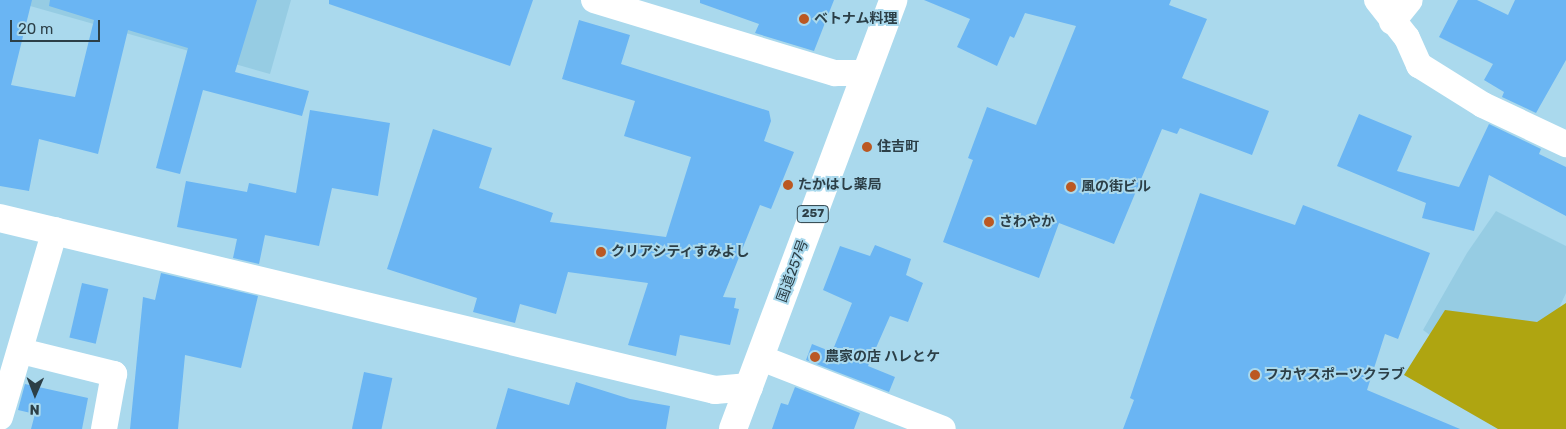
<!DOCTYPE html>
<html>
<head>
<meta charset="utf-8">
<style>
	body { margin:0 }
	#map { position:relative; width:1566px; height:429px; overflow:hidden; background:#aad9ed; font-family:Rubik,"Noto Sans JP",sans-serif }
	div>[style] { position:absolute }
	[style*='--x'] { left:calc(var(--x)*1px); top:calc(var(--y)*1px); width:calc(var(--w)*1px); rotate:calc(var(--a)*1deg) }
	.built>* { inset:0; background:#96cce3 }
	.forest>* { inset:0; background:#afa511 }
	.building>* { inset:0; background:#6ab5f3; transform-origin:0 0 }
	.street>* { height:26px; margin:-13px; padding:0 13px; transform-origin:13px; border-radius:13px; background:#fff }
	.secondary>* { height:28px; margin:-14px; padding:0 14px; transform-origin:14px; border-radius:14px; background:#fff }
	.highway>* { height:28px; margin:-14px; padding:0 14px; transform-origin:14px; border-radius:14px; background:#fff }
	.dots>* { width:14px; height:14px; translate:-50% -50%; box-sizing:border-box; border:2px solid #aad9ed; border-radius:50% }
	span { translate:-50% -50%; white-space:nowrap; text-align:center; line-height:1.15; -webkit-text-stroke:4px #aad9ed; paint-order:stroke }
	.shield-label span { padding:1px 4px; background:#aad9ed; border:1px solid; border-radius:4px; -webkit-text-stroke-width:0 }
	.shield-label { font-size:12px; color:#2c3f47; font-weight:700 }
	.poi-label { font-size:14px; color:#2c3f47; font-weight:700 }
	.left { translate:0 -50%; text-align:left }
	.street-label { font-size:14px; color:#2c3f47 }
	.north { position:absolute; left:10px; top:369px; width:50px; height:50px; -webkit-text-stroke:4px #aad9ed; paint-order:stroke; rotate:181deg; font-size:14px; font-weight:700; line-height:20px; text-align:center; color:#2c3f47 }
	.north::after { content:''; display:block; margin:auto; width:18px; height:22px; background:#2c3f47; clip-path:polygon(50% 0,100% 100%,50% 72%,0 100%) }
	.scale { position:absolute; left:10px; top:20px; width:90px; height:22px; box-sizing:border-box; border:2px solid #2c3f47; border-top:0; padding-left:6px; font-size:15px; line-height:18px; white-space:nowrap; color:#2c3f47; -webkit-text-stroke:4px #aad9ed; paint-order:stroke }
</style>
</head>
<body>
<div id="map">
	<div class="built">
		<i style="clip-path:polygon(9px 0,291px 0,270px 74px)"></i>
		<i style="clip-path:polygon(1496px 211px,1566px 246px,1566px 293px,1517px 398px,1423px 330px,1467px 253px)"></i>
	</div>
	<div class="forest">
		<i style="clip-path:polygon(1566px 303px,1566px 429px,1498px 429px,1404px 375px,1445px 310px,1537px 322px)"></i>
	</div>
	<div class="building">
		<i style="clip-path:polygon(0 0,32px 0,11px 85px,75px 97px,94px 20px,49px 6px,50px 0,257px 0,235px 72px,309px 91px,302px 116px,203px 90px,180px 174px,156px 168px,188px 48px,128px 30px,98px 154px,39px 139px,29px 191px,0 186px)"></i>
		<i style="clip-path:polygon(329px 0,533px 0,510px 66px,329px 4px)"></i>
		<i style="clip-path:polygon(700px 0,834px 0,814px 51px,755px 33px,759px 24px,700px 3px)"></i>
		<i style="clip-path:polygon(924px 0,1171px 0,1169px 5px,1207px 19px,1182px 78px,1269px 111px,1252px 155px,1180px 128px,1177px 134px,1162px 129px,1114px 244px,1059px 223px,1039px 278px,943px 242px,973px 160px,968px 158px,987px 107px,1036px 125px,1076px 26px,1025px 13px,1014px 38px,1010px 36px,997px 66px,957px 47px,970px 19px)"></i>
		<i style="clip-path:polygon(1458px 0,1477px 0,1508px 15px,1515px 0,1566px 0,1566px 60px,1536px 113px,1502px 97px,1504px 92px,1484px 80px,1493px 64px,1439px 37px)"></i>
		<i style="clip-path:polygon(579px 20px,630px 35px,621px 64px,769px 111px,771px 121px,764px 141px,794px 152px,771px 209px,760px 205px,723px 297px,736px 298px,734px 308px,739px 309px,730px 345px,680px 335px,676px 356px,628px 345px,648px 283px,568px 272px,556px 314px,520px 304px,515px 323px,473px 312px,477px 298px,387px 269px,433px 129px,492px 148px,479px 188px,553px 213px,550px 222px,666px 237px,691px 157px,624px 136px,635px 101px,562px 79px)"></i>
		<i style="clip-path:polygon(310px 110px,390px 123px,378px 196px,332px 188px,319px 246px,265px 235px,259px 264px,233px 258px,237px 239px,177px 227px,186px 181px,247px 192px,249px 183px,296px 193px)"></i>
		<i style="clip-path:polygon(1359px 114px,1412px 136px,1397px 171px,1459px 187px,1489px 124px,1541px 149px,1539px 154px,1566px 167px,1566px 216px,1489px 175px,1474px 231px,1422px 218px,1426px 203px,1337px 166px)"></i>
		<i style="clip-path:polygon(1200px 193px,1295px 225px,1303px 205px,1430px 253px,1398px 339px,1385px 334px,1367px 390px,1460px 429px,1123px 429px,1134px 400px,1130px 398px)"></i>
		<i style="clip-path:polygon(875px 245px,911px 259px,906px 275px,923px 283px,908px 322px,890px 316px,868px 366px,895px 377px,889px 392px,806px 360px,812px 344px,832px 352px,852px 303px,823px 290px,840px 246px,870px 256px)"></i>
		<i style="clip-path:polygon(161px 273px,258px 296px,241px 368px,185px 355px,178px 429px,130px 429px,143px 297px,155px 300px)"></i>
		<i style="left:82px;top:283px;width:27px;height:56px;rotate:13deg"></i>
		<i style="left:364px;top:372px;width:29px;height:58px;rotate:12deg"></i>
		<i style="clip-path:polygon(576px 382px,630px 399px,670px 406px,666px 429px,496px 429px,508px 388px,569px 405px)"></i>
		<i style="clip-path:polygon(25px 384px,88px 398px,82px 429px,31px 429px,35px 414px,18px 410px)"></i>
		<i style="clip-path:polygon(795px 387px,860px 413px,854px 429px,772px 429px,781px 403px,788px 405px)"></i>
	</div>
	<div class="street">
		<i style="--x:594;--y:0;--w:252;--a:16.9"></i>
		<i style="--x:835;--y:73;--w:30;--a:0"></i>
		<i style="--x:1377;--y:0;--w:48;--a:51.7"></i>
		<i style="--x:1407;--y:38;--w:30;--a:66"></i>
		<i style="--x:1419;--y:65;--w:75;--a:32"></i>
		<i style="--x:1483;--y:105;--w:92;--a:25.2"></i>
		<i style="--x:1392;--y:22;--w:28;--a:-51"></i>
		<i style="--x:21;--y:351;--w:96;--a:13.9"></i>
		<i style="--x:114;--y:374;--w:56;--a:100.3"></i>
		<i style="--x:761;--y:358;--w:195;--a:21.3"></i>
		<i style="--x:0;--y:417;--w:195;--a:-73.6"></i>
	</div>
	<div class="secondary">
		<i style="--x:0;--y:218;--w:735;--a:13.53"></i>
		<i style="--x:715;--y:390;--w:34;--a:-5"></i>
	</div>
	<div class="highway">
		<i style="--x:733;--y:429;--w:458;--a:-69.5"></i>
	</div>
	<div class="dots">
		<i style="left:804px;top:19px;background:#bb5822"></i>
		<i style="left:867px;top:147px;background:#bb5822"></i>
		<i style="left:788px;top:185px;background:#bb5822"></i>
		<i style="left:1071px;top:187px;background:#bb5822"></i>
		<i style="left:989px;top:222px;background:#bb5822"></i>
		<i style="left:601px;top:252px;background:#bb5822"></i>
		<i style="left:815px;top:357px;background:#bb5822"></i>
		<i style="left:1255px;top:375px;background:#bb5822"></i>
	</div>
	<div class="shield-label">
		<span style="left:813px;top:214px">257</span>
	</div>
	<div class="poi-label">
		<span class="left" style="left:814px;top:19px">ベトナム料理</span>
		<span class="left" style="left:877px;top:147px">住吉町</span>
		<span class="left" style="left:798px;top:185px">たかはし薬局</span>
		<span class="left" style="left:1081px;top:187px">風の街ビル</span>
		<span class="left" style="left:999px;top:222px">さわやか</span>
		<span class="left" style="left:611px;top:252px">クリアシティすみよし</span>
		<span class="left" style="left:825px;top:357px">農家の店 ハレとケ</span>
		<span class="left" style="left:1265px;top:375px">フカヤスポーツクラブ</span>
	</div>
	<div class="street-label">
		<span style="left:793px;top:271px;rotate:-70deg">国道257号</span>
	</div>
	<div class="north">N</div>
	<div class="scale">20 m</div>
</div>
</body>
</html>
